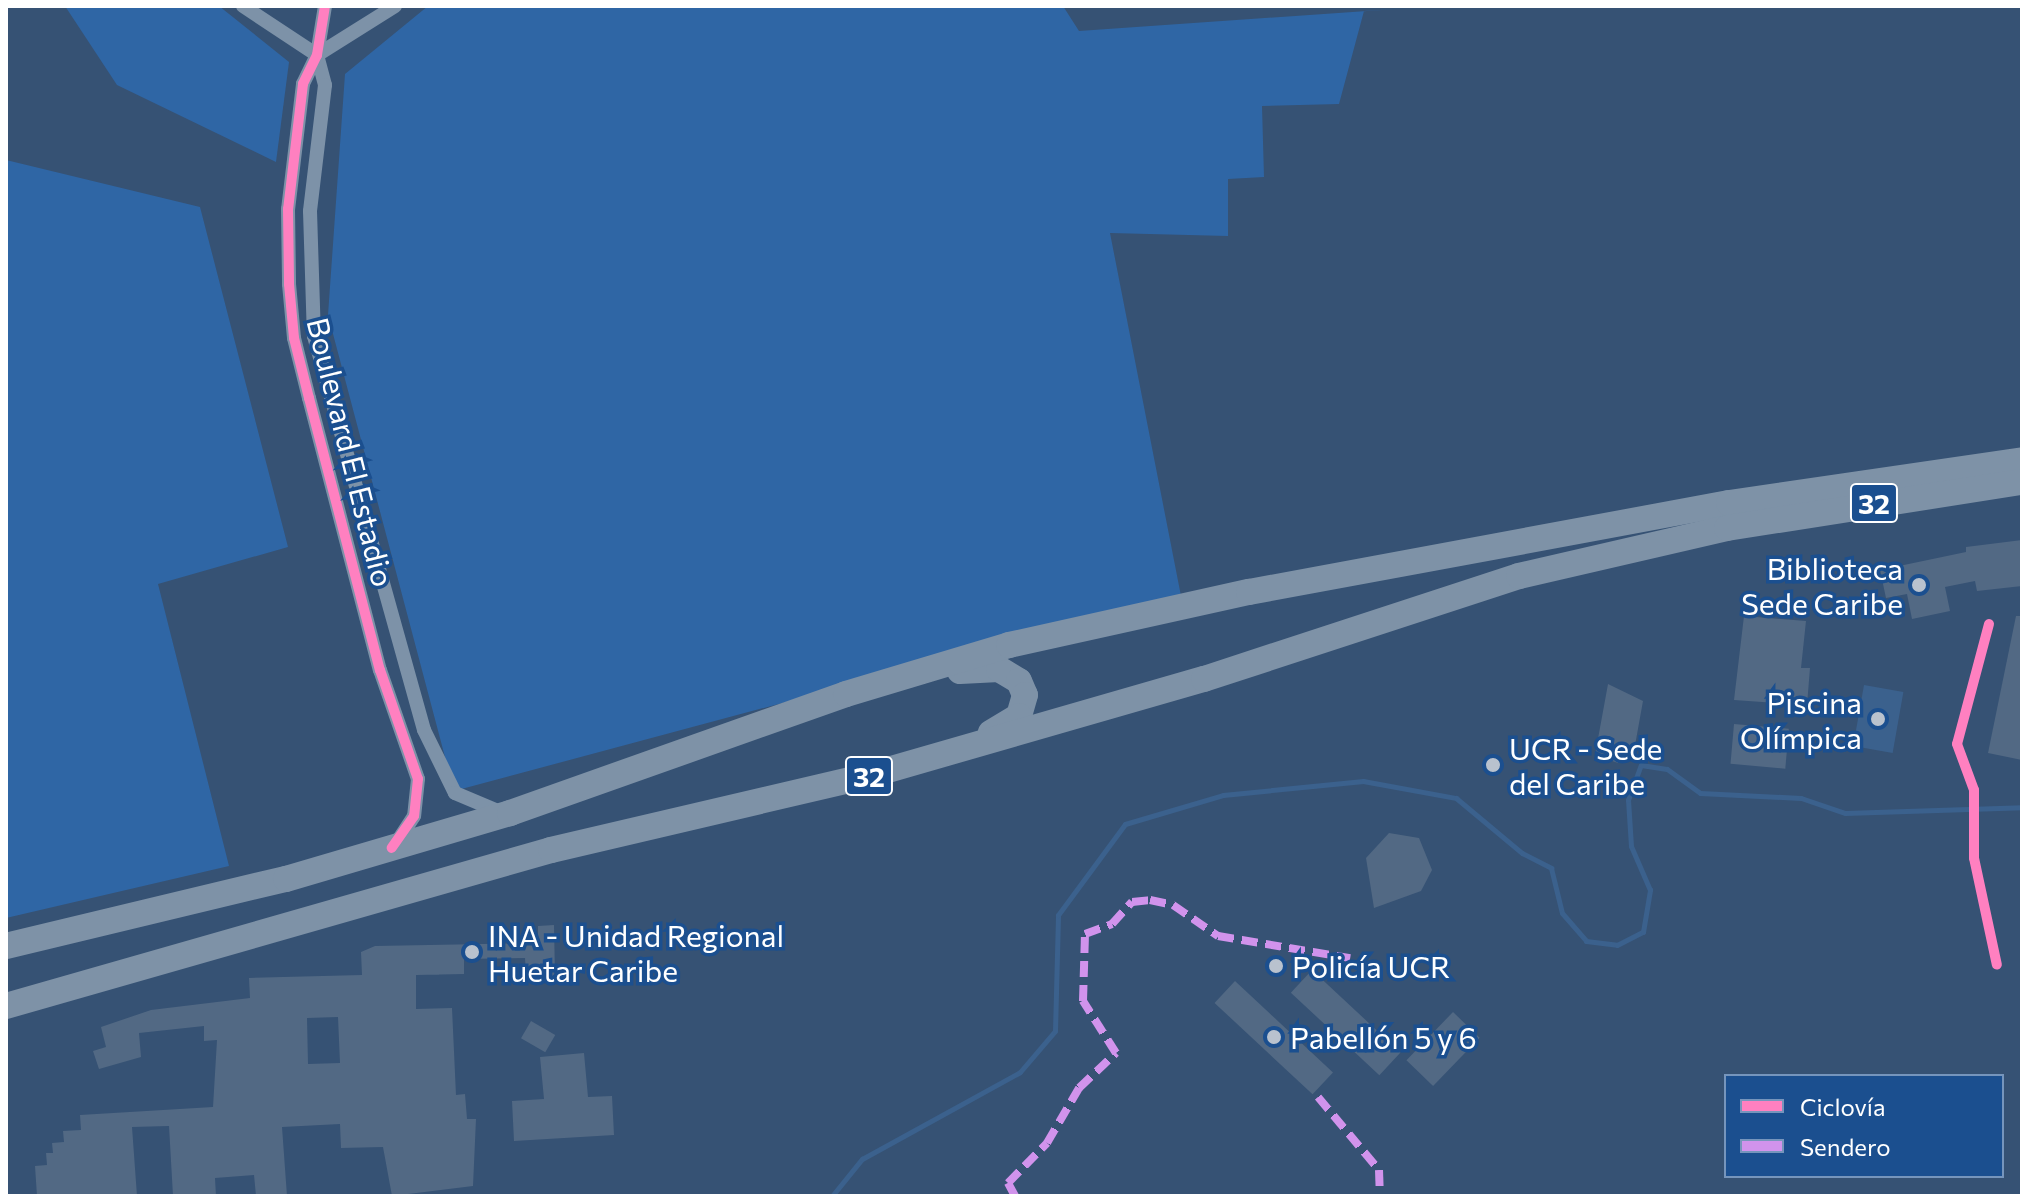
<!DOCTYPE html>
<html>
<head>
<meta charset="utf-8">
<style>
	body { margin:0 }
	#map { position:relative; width:2028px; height:1202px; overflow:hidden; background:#365274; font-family:Commissioner,sans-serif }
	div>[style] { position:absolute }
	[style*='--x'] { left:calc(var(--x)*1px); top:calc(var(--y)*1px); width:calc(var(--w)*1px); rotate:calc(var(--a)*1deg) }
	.green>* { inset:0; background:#2f66a5 }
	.water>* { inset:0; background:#3b618d; transform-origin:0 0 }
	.stream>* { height:5px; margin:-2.5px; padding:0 2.5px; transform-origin:2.5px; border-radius:2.5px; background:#3b618d }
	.building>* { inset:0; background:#526984; transform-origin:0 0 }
	.street>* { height:14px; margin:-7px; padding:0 7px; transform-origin:7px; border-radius:7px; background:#7d92a8 }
	.highway>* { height:26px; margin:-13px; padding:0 13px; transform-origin:13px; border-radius:13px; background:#7e92a7 }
	.quiet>* { height:8px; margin-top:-4px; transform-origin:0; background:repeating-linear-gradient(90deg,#d193ec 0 16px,transparent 0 24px) }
	.cycleway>* { height:10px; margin:-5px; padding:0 5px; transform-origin:5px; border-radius:5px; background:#ff80c0 }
	.dots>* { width:22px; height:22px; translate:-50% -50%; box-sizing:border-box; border:4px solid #1b4f8f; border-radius:50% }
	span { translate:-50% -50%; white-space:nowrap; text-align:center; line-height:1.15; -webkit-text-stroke:7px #1b4f8f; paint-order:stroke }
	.shield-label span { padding:2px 6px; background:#1b4f8f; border:2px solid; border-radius:6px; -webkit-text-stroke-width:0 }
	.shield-label { font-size:28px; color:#fff; font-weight:700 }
	.street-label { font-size:30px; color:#fff }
	.poi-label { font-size:30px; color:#fff }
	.right { translate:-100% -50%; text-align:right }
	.left { translate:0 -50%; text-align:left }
	.frame { position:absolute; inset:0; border:8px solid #fff; pointer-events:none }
	.legend { position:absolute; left:1724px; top:1074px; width:280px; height:104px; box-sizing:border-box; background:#1b4f8f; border:2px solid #7695bc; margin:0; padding:10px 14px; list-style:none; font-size:24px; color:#fff }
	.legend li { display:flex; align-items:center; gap:16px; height:40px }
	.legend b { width:40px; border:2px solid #7695bc }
</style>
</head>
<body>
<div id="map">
	<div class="green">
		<i style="clip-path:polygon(65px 6px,219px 6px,289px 62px,276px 162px,117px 85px)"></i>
		<i style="clip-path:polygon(428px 6px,1063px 6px,1079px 31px,1410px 8px,1364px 11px,1339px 104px,1262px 106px,1264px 177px,1228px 179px,1228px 236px,1110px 233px,1181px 596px,454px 791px,328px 315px,345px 74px)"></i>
		<i style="clip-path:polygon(6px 160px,200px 207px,288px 547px,158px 584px,229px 866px,6px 918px)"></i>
	</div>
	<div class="water">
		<i style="left:1864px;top:685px;width:40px;height:62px;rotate:10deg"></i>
	</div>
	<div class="stream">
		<i style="--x:832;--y:1196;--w:48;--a:-51"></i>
		<i style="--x:862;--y:1159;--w:180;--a:-28.8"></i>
		<i style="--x:1020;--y:1072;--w:54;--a:-49.5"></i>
		<i style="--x:1055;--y:1031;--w:116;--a:-88.5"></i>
		<i style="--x:1058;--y:915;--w:113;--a:-53.6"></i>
		<i style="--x:1125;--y:824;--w:102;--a:-16.5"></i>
		<i style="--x:1223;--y:795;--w:141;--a:-5.7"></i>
		<i style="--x:1363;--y:781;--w:95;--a:10.4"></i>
		<i style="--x:1456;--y:798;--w:86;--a:39.8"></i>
		<i style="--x:1522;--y:853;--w:33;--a:27"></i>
		<i style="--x:1551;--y:868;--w:46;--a:76.3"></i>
		<i style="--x:1562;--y:913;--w:37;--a:49"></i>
		<i style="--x:1586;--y:941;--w:31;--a:7"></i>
		<i style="--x:1617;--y:945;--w:29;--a:-27"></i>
		<i style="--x:1643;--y:932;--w:43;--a:-80.5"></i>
		<i style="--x:1650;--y:890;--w:48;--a:-113.4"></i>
		<i style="--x:1631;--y:846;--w:46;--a:-93.7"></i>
		<i style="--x:1628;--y:800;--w:37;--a:-70"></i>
		<i style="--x:1641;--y:765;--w:26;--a:9"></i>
		<i style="--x:1667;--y:769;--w:41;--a:36"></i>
		<i style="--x:1700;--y:793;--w:101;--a:2.8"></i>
		<i style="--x:1801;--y:798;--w:46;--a:18.8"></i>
		<i style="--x:1845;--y:813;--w:177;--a:-1.9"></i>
	</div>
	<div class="building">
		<i style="clip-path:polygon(2022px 540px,2022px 586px,1977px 591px,1975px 581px,1945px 587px,1950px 611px,1912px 619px,1907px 594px,1886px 598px,1880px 570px,1966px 552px,1966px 547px)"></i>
		<i style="clip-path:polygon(1744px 616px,1806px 621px,1801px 668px,1810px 668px,1807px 705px,1734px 700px)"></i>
		<i style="clip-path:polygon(2016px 616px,2022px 616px,2022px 760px,1988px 753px)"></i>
		<i style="clip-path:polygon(1608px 684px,1643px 701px,1634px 751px,1621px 749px,1618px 763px,1595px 755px)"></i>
		<i style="left:1734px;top:724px;width:55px;height:40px;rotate:5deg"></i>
		<i style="clip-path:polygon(1389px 833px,1419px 838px,1432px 870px,1421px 891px,1374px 908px,1366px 858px)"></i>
		<i style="clip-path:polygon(evenodd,554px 925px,555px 976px,526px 977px,525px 958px,464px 959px,464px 974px,416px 975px,416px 1009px,452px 1008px,456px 1095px,465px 1094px,467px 1119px,476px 1119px,473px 1186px,392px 1196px,383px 1147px,341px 1148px,340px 1124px,282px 1127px,287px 1196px,256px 1196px,254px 1175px,215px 1178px,216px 1196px,173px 1196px,169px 1126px,132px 1127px,137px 1196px,37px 1196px,35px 1166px,47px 1165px,46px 1153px,53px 1153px,52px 1143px,64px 1142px,63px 1131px,81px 1130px,80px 1115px,213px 1107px,217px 1040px,204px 1041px,204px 1026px,139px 1033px,141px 1057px,99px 1069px,93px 1051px,106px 1047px,101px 1027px,151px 1010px,250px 998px,249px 978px,362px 975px,361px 952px,375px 946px,538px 943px,538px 926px,554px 925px,338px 1017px,340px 1063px,308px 1064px,307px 1018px,338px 1017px)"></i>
		<i style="left:1312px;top:970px;width:121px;height:31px;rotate:43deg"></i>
		<i style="left:1235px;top:981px;width:134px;height:30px;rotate:43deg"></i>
		<i style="left:1453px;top:1012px;width:37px;height:67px;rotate:44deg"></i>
		<i style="left:531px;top:1021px;width:28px;height:20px;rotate:30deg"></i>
		<i style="clip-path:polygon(584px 1053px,588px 1097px,612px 1096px,614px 1135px,514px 1141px,512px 1101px,544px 1099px,540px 1057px)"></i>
	</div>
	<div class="street">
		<i style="--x:243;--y:6;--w:89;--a:33.5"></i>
		<i style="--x:325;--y:6;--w:50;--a:99.3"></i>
		<i style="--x:317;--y:55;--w:32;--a:116"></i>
		<i style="--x:303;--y:84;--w:126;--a:96.8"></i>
		<i style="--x:288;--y:209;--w:75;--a:89.2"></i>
		<i style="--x:289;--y:284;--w:54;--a:84.7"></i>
		<i style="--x:294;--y:338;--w:62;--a:76"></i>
		<i style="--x:309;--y:398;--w:281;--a:75.4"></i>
		<i style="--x:380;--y:670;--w:115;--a:70.8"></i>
		<i style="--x:418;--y:779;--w:37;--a:96"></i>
		<i style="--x:414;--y:816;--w:35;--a:123"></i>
		<i style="--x:317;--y:55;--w:31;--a:75"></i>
		<i style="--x:325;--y:85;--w:127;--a:96.8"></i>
		<i style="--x:310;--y:211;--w:125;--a:88.2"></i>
		<i style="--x:314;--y:336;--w:409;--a:74.4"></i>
		<i style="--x:424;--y:730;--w:70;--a:63.8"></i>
		<i style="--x:455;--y:793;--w:49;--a:22.9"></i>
		<i style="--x:317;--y:55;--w:92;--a:-32.1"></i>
	</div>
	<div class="highway">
		<i style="--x:960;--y:671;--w:39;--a:-3"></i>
		<i style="--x:999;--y:669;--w:23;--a:31"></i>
		<i style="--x:1019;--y:681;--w:15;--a:67"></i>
		<i style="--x:1025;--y:695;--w:22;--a:106"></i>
		<i style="--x:1019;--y:716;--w:33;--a:149"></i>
		<i style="--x:6;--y:946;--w:288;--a:-13.5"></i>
		<i style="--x:286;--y:879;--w:234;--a:-16.4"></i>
		<i style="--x:510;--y:813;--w:356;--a:-19.5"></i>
		<i style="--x:846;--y:694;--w:170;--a:-16.7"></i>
		<i style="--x:1009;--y:645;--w:246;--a:-12.5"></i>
		<i style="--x:1249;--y:592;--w:488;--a:-10.5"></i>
		<i style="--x:1729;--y:503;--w:296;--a:-8.3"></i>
		<i style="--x:6;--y:1006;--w:567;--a:-15.97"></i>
		<i style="--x:551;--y:850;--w:325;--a:-13.2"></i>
		<i style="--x:867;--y:776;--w:351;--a:-16.1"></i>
		<i style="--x:1204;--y:679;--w:331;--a:-18.1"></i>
		<i style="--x:1519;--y:576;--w:213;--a:-13"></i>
		<i style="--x:1727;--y:528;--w:299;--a:-8.9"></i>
	</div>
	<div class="quiet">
		<i style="--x:1318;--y:1097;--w:95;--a:50.1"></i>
		<i style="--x:1379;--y:1170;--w:26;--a:88"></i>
		<i style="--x:1015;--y:1196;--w:15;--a:-118"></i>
		<i style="--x:1008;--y:1183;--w:56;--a:-45.7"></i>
		<i style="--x:1047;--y:1143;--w:64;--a:-59.8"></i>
		<i style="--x:1079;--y:1088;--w:51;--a:-43.4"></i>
		<i style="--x:1116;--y:1053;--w:62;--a:-122.4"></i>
		<i style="--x:1083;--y:1001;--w:67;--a:-88.3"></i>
		<i style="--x:1085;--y:934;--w:29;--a:-20"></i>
		<i style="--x:1112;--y:924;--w:30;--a:-48"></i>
		<i style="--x:1132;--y:902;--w:18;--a:-6"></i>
		<i style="--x:1150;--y:900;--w:24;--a:12"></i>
		<i style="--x:1173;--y:905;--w:55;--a:34.6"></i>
		<i style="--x:1218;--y:936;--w:134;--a:9.5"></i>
	</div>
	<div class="cycleway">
		<i style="--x:325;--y:6;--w:50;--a:99.3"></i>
		<i style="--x:317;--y:55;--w:32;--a:116"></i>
		<i style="--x:303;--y:84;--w:126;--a:96.8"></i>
		<i style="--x:288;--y:209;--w:75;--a:89.2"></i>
		<i style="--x:289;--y:284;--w:54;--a:84.7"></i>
		<i style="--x:294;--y:338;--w:62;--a:76"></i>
		<i style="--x:309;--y:398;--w:281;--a:75.4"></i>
		<i style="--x:380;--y:670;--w:115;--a:70.8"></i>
		<i style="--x:418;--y:779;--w:37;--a:96"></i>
		<i style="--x:414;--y:816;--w:39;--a:125"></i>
		<i style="--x:1989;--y:624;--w:124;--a:104.9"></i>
		<i style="--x:1957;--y:744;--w:49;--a:69.7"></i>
		<i style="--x:1974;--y:790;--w:68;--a:90"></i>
		<i style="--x:1974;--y:858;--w:109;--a:77.9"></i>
	</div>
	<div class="dots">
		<i style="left:1919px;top:585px;background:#b9c2ce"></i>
		<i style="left:1878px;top:719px;background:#b9c2ce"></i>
		<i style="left:1493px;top:765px;background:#b9c2ce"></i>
		<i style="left:472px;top:952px;background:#b9c2ce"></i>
		<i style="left:1276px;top:966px;background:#b9c2ce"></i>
		<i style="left:1274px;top:1037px;background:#b9c2ce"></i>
	</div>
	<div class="shield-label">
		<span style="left:1874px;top:503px">32</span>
		<span style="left:869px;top:776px">32</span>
	</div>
	<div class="street-label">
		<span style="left:351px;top:452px;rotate:76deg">Boulevard El Estadio</span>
	</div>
	<div class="poi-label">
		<span class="right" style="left:1903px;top:585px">Biblioteca<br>Sede Caribe</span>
		<span class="right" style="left:1862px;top:719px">Piscina<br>Olímpica</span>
		<span class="left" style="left:1509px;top:765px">UCR - Sede<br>del Caribe</span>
		<span class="left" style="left:488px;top:952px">INA - Unidad Regional<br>Huetar Caribe</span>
		<span class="left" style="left:1292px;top:966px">Policía UCR</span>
		<span class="left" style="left:1290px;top:1037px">Pabellón 5 y 6</span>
	</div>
	<div class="frame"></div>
	<ul class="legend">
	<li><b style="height:10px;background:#ff80c0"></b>Ciclovía</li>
	<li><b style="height:10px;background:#d193ec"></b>Sendero</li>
	</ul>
</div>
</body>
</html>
